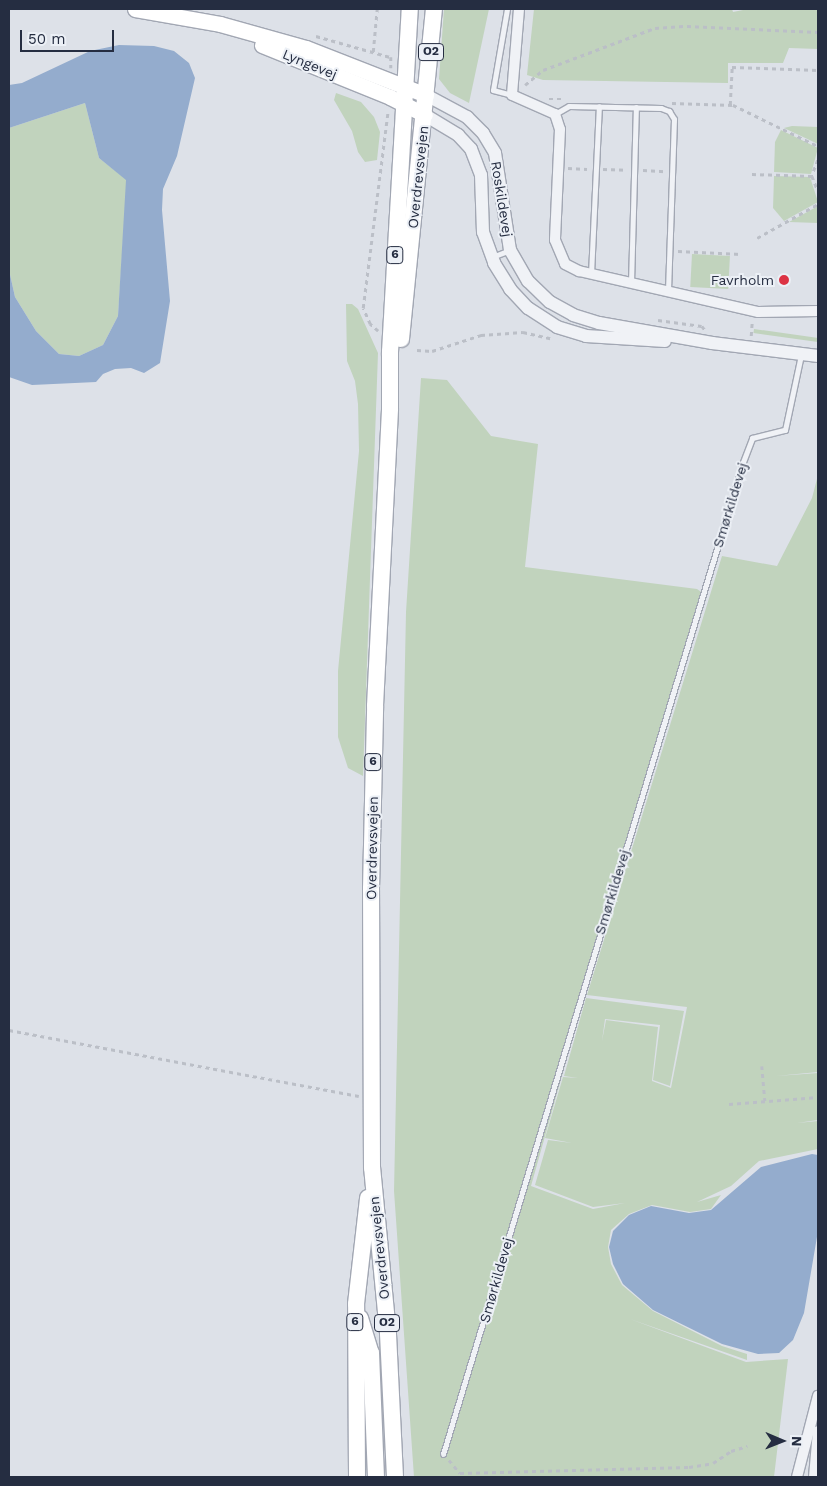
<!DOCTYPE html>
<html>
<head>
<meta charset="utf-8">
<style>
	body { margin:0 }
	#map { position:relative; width:827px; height:1486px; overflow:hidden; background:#dde1e8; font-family:"Work Sans",sans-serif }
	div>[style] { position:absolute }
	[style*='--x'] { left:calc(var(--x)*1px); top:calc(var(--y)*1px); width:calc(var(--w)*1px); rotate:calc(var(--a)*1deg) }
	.green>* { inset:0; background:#c1d3bd; transform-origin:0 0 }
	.water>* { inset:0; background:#94accd }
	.path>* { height:2.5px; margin-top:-1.25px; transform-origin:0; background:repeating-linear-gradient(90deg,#bbbfc7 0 4px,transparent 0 8px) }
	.roads { filter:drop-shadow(1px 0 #a2a7b3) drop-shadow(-1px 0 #a2a7b3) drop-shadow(0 1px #a2a7b3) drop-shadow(0 -1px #a2a7b3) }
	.service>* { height:5px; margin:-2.5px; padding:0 2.5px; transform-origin:2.5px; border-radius:2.5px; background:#f0f2f6 }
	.minor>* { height:10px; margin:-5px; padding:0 5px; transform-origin:5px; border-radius:5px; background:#f0f2f6 }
	.tertiary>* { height:12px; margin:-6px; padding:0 6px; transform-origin:6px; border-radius:6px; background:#f0f2f6 }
	.secondary>* { height:15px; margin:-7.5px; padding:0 7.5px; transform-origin:7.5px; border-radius:7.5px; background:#fff }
	.primary>* { height:16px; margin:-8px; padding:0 8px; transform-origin:8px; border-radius:8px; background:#fff }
	.dots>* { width:14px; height:14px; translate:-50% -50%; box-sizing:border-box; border:2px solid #ecf0f6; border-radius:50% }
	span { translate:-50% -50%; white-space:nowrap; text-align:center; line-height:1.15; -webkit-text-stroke:4px #ecf0f6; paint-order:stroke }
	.shield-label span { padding:1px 4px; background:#ecf0f6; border:1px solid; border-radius:4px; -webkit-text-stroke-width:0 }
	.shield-label { font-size:12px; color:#252d41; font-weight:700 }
	.street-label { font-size:14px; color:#252d41 }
	.poi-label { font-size:14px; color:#252d41 }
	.right { translate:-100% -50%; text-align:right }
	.frame { position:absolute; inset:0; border:10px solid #252d41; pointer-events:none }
	.north { position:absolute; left:757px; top:1416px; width:50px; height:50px; -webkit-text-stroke:4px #ecf0f6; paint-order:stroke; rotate:91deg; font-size:14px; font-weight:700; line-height:20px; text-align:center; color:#252d41 }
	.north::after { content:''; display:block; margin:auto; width:18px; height:22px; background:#252d41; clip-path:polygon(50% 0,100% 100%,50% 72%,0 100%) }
	.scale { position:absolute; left:20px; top:30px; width:94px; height:22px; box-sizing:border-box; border:2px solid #252d41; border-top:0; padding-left:6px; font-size:15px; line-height:18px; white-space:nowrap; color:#252d41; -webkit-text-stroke:4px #ecf0f6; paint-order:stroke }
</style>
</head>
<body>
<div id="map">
	<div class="green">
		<i style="clip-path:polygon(444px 9px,489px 9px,469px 103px,450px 93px,439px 79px)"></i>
		<i style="clip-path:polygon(534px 9px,732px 9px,733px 12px,748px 9px,818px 9px,818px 49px,789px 48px,783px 63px,728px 63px,728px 83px,543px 80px,527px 75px)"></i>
		<i style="clip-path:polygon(336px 93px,361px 102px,374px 117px,380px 132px,377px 160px,365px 162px,358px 152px,352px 131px,334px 100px)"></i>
		<i style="clip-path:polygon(85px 103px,99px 158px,127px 180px,118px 316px,103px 345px,79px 356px,59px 354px,36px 331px,15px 297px,9px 270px,9px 128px)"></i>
		<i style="clip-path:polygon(792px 126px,818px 127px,818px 144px,784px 128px)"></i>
		<i style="clip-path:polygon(781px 130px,818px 148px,811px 174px,774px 172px,775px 142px)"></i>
		<i style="clip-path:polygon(774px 176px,810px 177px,818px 202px,784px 221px,773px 208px)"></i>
		<i style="clip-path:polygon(818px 206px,818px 223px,789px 222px)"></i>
		<i style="left:692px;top:254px;width:38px;height:33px;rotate:3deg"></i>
		<i style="clip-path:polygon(346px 304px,352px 304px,358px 309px,378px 353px,363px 776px,348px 768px,338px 737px,338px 671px,359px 451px,358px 404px,355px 381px,347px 361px)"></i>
		<i style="left:754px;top:329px;width:65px;height:4px;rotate:8deg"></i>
		<i style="clip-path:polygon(421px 378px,447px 380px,491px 436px,538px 444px,525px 567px,697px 589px,707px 596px,585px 994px,531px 1186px,593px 1209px,625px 1203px,593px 1207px,535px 1185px,548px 1140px,572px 1143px,545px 1138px,563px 1077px,578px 1078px,564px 1076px,586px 998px,684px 1011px,670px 1086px,653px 1080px,660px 1025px,605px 1019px,602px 1041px,606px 1020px,658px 1027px,652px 1081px,671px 1088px,687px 1007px,587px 995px,722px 556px,777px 566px,812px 498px,818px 475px,818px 1072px,776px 1076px,818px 1073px,818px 1120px,797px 1123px,818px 1121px,818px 1149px,759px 1161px,731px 1186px,697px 1202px,721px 1195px,711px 1209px,690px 1212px,652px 1205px,629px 1214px,611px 1230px,608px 1247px,611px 1264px,622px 1285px,653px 1311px,722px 1346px,747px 1354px,747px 1360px,630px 1319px,595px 1274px,630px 1319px,746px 1362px,788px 1359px,774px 1477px,414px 1477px,394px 1191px,406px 612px)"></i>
	</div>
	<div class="water">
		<i style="clip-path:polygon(119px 45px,154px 46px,174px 51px,189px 63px,195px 78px,177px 156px,163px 189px,162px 210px,170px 301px,160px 363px,144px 373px,131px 368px,115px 369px,103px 374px,96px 382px,32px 385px,9px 377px,9px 270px,15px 297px,36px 331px,59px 354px,79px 356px,103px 345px,118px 316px,126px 180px,99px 158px,85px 103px,9px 128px,9px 85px,22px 83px,90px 51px)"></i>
		<i style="clip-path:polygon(812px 1154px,818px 1155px,818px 1231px,804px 1313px,793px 1340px,779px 1353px,758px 1354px,722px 1344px,653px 1310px,623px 1284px,613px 1264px,609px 1247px,613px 1231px,629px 1215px,651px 1206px,689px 1213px,711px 1210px,761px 1167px)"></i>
	</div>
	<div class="path">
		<i style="--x:316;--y:36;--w:77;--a:15.8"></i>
		<i style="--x:373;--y:52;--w:43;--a:-84.7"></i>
		<i style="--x:391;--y:57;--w:11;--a:90"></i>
		<i style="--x:525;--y:85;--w:23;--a:-40"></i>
		<i style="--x:543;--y:70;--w:120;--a:-20.6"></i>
		<i style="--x:655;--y:28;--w:32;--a:-4"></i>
		<i style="--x:687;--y:26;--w:131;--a:2.6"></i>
		<i style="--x:549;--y:99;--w:15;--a:0"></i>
		<i style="--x:672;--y:103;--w:61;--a:1.9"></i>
		<i style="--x:733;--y:105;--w:94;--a:25.8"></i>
		<i style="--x:730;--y:105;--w:38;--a:-87"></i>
		<i style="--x:732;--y:67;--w:86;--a:2"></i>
		<i style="--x:818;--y:160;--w:17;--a:111"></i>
		<i style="--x:812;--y:176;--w:16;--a:68"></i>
		<i style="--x:568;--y:168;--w:19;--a:3"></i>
		<i style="--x:603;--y:169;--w:24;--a:2"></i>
		<i style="--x:643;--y:170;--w:22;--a:3"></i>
		<i style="--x:752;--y:174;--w:60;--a:1.9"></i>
		<i style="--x:757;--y:238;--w:70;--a:-29.1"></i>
		<i style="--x:678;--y:251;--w:63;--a:2.7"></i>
		<i style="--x:658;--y:320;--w:44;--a:7.8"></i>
		<i style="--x:702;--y:326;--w:5;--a:53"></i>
		<i style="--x:378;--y:331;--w:11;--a:-139"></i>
		<i style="--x:370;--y:324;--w:17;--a:-114"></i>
		<i style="--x:363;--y:308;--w:199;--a:-82.8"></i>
		<i style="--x:751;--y:336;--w:14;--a:-86"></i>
		<i style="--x:417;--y:350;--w:15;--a:4"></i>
		<i style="--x:432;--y:351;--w:52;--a:-18.1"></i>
		<i style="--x:481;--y:335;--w:42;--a:-4.1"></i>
		<i style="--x:523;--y:332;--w:28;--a:13"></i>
		<i style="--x:9;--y:1030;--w:356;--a:10.7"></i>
		<i style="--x:762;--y:1066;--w:35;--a:85"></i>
		<i style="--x:729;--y:1104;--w:89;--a:-4.5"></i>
		<i style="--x:449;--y:1460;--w:17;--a:50"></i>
		<i style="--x:460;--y:1473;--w:229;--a:-1.5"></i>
		<i style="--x:689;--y:1467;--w:24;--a:-9"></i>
		<i style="--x:713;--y:1463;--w:22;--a:-34"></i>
		<i style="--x:731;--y:1451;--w:17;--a:-17"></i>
	</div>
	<div class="roads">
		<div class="service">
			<i style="--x:507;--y:9;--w:82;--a:99.8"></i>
			<i style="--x:493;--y:90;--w:20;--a:15"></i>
			<i style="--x:555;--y:114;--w:16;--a:-30"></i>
			<i style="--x:569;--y:106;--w:92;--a:1.2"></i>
			<i style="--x:661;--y:108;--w:9;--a:21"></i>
			<i style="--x:669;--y:111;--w:9;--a:58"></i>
			<i style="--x:674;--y:119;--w:172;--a:92"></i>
			<i style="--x:492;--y:257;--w:19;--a:-21"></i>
			<i style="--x:591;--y:274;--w:168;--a:-87.3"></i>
			<i style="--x:631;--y:283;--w:176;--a:-88.4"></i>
			<i style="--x:443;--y:1454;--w:1036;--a:-73.17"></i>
			<i style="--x:743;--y:462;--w:26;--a:-69"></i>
			<i style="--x:752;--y:438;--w:34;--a:-14"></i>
			<i style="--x:785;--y:430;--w:77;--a:-78"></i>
		</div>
		<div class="minor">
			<i style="--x:519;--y:9;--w:86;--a:94.7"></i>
			<i style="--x:512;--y:95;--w:47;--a:23.8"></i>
			<i style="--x:555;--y:114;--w:16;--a:72"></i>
			<i style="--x:560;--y:129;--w:111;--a:92.6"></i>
			<i style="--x:555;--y:240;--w:26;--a:67"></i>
			<i style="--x:565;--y:264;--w:16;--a:27"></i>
			<i style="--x:579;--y:271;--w:184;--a:12.9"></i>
			<i style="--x:758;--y:312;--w:60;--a:-1"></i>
			<i style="--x:797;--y:1477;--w:84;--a:-75.5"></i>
			<i style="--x:814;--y:1477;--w:46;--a:-85"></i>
		</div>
		<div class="tertiary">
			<i style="--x:426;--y:95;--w:47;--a:28.2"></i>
			<i style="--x:467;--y:117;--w:23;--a:45"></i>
			<i style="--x:483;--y:133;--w:23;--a:59"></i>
			<i style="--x:495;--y:153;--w:98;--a:81.2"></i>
			<i style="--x:510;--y:250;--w:36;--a:60"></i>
			<i style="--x:528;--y:281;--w:30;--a:44"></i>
			<i style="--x:550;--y:302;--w:26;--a:29"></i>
			<i style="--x:573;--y:315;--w:27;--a:17"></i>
			<i style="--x:599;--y:323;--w:115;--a:10"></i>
			<i style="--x:712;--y:343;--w:107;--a:7"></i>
			<i style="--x:425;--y:115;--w:39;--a:31"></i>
			<i style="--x:458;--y:135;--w:19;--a:47"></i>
			<i style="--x:471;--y:149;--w:28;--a:69"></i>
			<i style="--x:481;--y:175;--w:57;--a:88"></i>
			<i style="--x:483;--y:232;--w:33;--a:70"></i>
			<i style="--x:494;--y:263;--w:31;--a:58"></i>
			<i style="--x:510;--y:289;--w:26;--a:47"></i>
			<i style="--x:528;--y:308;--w:35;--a:33"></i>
			<i style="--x:557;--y:327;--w:30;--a:17"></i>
			<i style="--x:586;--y:336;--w:79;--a:3.6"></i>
		</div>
		<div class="secondary">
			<i style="--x:135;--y:9;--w:86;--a:10"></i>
			<i style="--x:220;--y:24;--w:89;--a:15.6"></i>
			<i style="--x:306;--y:48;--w:129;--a:21.4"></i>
			<i style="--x:262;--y:45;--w:138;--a:22.1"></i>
			<i style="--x:390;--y:97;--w:39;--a:27"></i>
		</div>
		<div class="primary">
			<i style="--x:401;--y:339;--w:332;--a:-84.3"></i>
			<i style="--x:360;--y:1318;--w:37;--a:73"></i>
			<i style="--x:371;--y:1353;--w:124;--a:87.7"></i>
			<i style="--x:357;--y:1477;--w:173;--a:-90.3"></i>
			<i style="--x:356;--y:1304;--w:107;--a:-83.5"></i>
			<i style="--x:395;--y:1477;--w:144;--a:-92.8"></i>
			<i style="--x:388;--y:1333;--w:166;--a:-95.5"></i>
			<i style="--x:372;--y:1168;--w:279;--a:-90.2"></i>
			<i style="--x:371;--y:889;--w:183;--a:-88.7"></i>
			<i style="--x:375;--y:706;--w:298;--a:-87.1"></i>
			<i style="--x:390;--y:408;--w:56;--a:-90"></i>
			<i style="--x:390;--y:352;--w:344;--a:-86.7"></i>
		</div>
	</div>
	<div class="dots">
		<i style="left:784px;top:280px;background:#dc3344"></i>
	</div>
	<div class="shield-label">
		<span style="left:431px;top:52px">O2</span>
		<span style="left:395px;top:255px">6</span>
		<span style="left:373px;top:762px">6</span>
		<span style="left:355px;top:1322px">6</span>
		<span style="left:387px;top:1323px">O2</span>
	</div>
	<div class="street-label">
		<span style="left:310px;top:64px;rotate:22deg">Lyngevej</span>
		<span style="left:418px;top:177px;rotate:-84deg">Overdrevsvejen</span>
		<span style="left:502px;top:199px;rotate:81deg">Roskildevej</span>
		<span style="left:730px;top:505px;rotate:-73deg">Smørkildevej</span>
		<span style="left:372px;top:848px;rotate:-89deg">Overdrevsvejen</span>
		<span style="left:612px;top:892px;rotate:-73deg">Smørkildevej</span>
		<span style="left:379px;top:1248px;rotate:-96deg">Overdrevsvejen</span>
		<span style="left:496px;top:1280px;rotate:-74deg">Smørkildevej</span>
	</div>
	<div class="poi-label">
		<span class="right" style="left:774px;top:280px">Favrholm</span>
	</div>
	<div class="frame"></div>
	<div class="north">N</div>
	<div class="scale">50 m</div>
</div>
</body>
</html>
